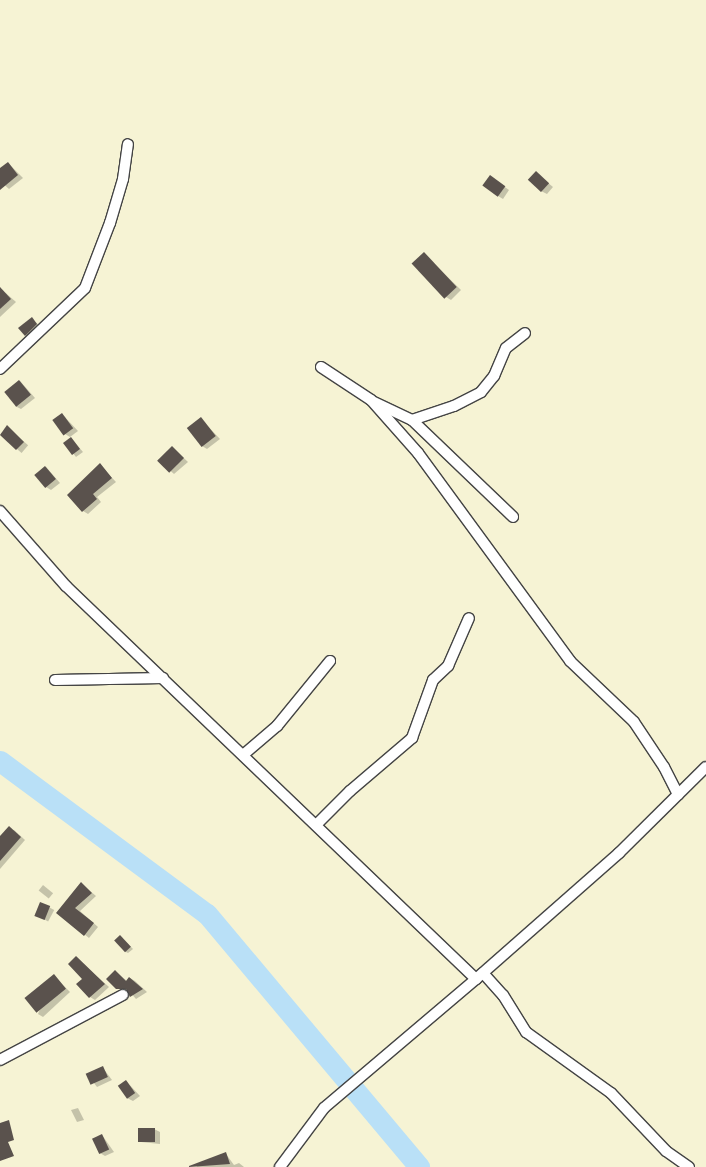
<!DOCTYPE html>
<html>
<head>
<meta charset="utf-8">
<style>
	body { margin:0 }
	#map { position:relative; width:706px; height:1167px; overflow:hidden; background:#fffdf5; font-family:Spectral,serif }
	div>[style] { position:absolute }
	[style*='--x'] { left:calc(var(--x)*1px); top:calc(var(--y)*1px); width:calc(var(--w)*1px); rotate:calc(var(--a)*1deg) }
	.farmland>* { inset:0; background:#f6f3d4; transform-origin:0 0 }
	.shadow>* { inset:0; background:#0003; transform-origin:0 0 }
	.river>* { height:21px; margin:-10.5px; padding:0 10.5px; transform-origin:10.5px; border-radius:10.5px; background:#b9e0f7 }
	.building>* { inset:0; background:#5a524d; transform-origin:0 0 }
	.roads { filter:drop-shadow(1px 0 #444) drop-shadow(-1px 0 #444) drop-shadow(0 1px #444) drop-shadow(0 -1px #444) }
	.minor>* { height:10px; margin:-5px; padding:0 5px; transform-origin:5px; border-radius:5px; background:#fff }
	span { translate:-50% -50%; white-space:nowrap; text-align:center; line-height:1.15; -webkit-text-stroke:5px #fff; paint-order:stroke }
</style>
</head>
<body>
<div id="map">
	<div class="farmland">
		<i style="left:0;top:0;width:706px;height:1167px"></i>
	</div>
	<div class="shadow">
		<i style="clip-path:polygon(8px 163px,23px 178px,9px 189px,0 181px,0 169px)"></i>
		<i style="clip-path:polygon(536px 173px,553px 187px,547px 194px,541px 191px)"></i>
		<i style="clip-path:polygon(495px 180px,509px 190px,503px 199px,498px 196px)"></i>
		<i style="clip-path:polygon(424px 254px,461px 290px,451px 300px,446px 297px)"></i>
		<i style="clip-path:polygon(0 288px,16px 302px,0 317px)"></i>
		<i style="clip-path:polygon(32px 319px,42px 328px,31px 338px,26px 335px)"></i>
		<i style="clip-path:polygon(20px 381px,35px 398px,21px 409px,15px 406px)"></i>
		<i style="clip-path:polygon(62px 414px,78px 431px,70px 437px,65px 434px)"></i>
		<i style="clip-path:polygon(201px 419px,220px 439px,207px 449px,202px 446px)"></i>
		<i style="left:7px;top:427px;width:28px;height:10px;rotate:41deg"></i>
		<i style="clip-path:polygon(72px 439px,83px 452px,76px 457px,65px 443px)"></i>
		<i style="clip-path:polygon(172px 447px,188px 462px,174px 474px,158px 460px)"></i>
		<i style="clip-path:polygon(100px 465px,116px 482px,97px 497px,101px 502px,88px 514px,83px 511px)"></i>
		<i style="clip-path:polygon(46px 467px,60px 483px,51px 490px,46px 487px)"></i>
		<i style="clip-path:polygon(14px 830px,25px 840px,0 869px,0 838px)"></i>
		<i style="clip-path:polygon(82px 884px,96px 896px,80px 911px,98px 927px,89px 938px,58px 913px)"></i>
		<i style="left:43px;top:885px;width:13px;height:7px;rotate:39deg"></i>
		<i style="left:41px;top:903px;width:15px;height:13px;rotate:28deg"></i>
		<i style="clip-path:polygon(122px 938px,133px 949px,128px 953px,126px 952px)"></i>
		<i style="clip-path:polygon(76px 958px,109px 987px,95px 1000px,90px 997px)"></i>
		<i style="clip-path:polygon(115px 971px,127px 981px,130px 978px,135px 981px,147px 992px,136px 999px,129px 991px,117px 988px)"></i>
		<i style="clip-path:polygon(54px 976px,70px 992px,43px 1017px,38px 1014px)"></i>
		<i style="clip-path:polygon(103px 1068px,112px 1080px,97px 1087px,87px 1074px)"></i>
		<i style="clip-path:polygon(126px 1081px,140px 1096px,133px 1101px,127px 1098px)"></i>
		<i style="clip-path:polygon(78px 1108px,84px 1120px,77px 1122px,71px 1110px)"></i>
		<i style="clip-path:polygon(154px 1129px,160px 1132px,160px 1144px,141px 1142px)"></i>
		<i style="clip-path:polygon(102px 1135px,114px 1152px,105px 1156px,100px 1153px)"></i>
		<i style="clip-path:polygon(226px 1154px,234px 1165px,239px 1163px,244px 1167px,197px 1167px,196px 1164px)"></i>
	</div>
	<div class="river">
		<i style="--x:0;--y:761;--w:257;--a:36.5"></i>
		<i style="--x:207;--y:914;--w:330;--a:50"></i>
	</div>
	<div class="building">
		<i style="clip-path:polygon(8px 162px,18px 175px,0 190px,0 168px)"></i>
		<i style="left:536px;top:171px;width:18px;height:12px;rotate:43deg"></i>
		<i style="left:490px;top:175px;width:19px;height:13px;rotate:36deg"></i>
		<i style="left:424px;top:252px;width:48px;height:17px;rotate:47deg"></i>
		<i style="clip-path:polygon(0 287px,11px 299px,0 309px)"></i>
		<i style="clip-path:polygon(32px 317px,37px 324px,25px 336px,18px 328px)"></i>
		<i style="left:19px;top:380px;width:19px;height:19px;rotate:51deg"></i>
		<i style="left:62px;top:413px;width:19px;height:12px;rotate:54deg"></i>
		<i style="left:201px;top:417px;width:24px;height:18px;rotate:52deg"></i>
		<i style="clip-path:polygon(7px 425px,24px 442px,16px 450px,0 435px)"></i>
		<i style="left:71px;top:437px;width:15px;height:10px;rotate:53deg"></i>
		<i style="left:172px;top:446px;width:17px;height:21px;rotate:45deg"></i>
		<i style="clip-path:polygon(100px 463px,112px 478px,93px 494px,97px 499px,82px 512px,67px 495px)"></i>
		<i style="left:45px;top:466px;width:17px;height:14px;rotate:50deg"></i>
		<i style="clip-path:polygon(9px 826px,21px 837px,0 861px,0 836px)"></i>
		<i style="clip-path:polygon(81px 882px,92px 893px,75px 908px,94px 923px,84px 936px,56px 913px)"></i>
		<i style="left:40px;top:902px;width:11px;height:15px;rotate:22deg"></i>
		<i style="left:120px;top:935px;width:16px;height:8px;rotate:47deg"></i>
		<i style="clip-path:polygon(76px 956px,105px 984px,89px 998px,76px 984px,82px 979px,68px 964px)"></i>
		<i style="clip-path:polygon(115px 970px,126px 981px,129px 977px,143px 989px,130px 997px,126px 989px,116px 989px,106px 979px)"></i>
		<i style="left:54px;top:974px;width:19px;height:38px;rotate:51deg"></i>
		<i style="left:103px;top:1066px;width:12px;height:19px;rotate:66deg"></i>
		<i style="left:126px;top:1080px;width:16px;height:10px;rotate:55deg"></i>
		<i style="clip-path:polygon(9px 1120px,14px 1140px,8px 1142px,14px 1156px,0 1161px,0 1123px)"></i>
		<i style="left:155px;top:1128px;width:14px;height:17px;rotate:90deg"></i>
		<i style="left:102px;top:1134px;width:17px;height:11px;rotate:65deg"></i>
		<i style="clip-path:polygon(226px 1152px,230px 1164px,189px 1167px,189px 1166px)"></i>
	</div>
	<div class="roads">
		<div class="minor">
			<i style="--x:321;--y:367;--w:60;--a:33.4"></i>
			<i style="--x:371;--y:400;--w:71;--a:48.4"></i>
			<i style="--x:418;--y:453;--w:258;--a:53.8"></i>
			<i style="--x:570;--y:661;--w:88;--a:43.6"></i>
			<i style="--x:634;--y:722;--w:54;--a:56.3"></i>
			<i style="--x:664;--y:767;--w:31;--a:63"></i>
			<i style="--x:0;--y:369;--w:117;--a:-43.6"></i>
			<i style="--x:85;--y:288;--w:70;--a:-69"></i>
			<i style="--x:110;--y:223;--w:46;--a:-73.5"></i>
			<i style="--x:123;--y:179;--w:35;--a:-82"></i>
			<i style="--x:374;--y:402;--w:42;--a:25.3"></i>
			<i style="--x:412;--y:420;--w:140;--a:43.8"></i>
			<i style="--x:412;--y:420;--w:44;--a:-18.4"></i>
			<i style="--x:454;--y:406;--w:30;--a:-27"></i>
			<i style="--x:481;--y:392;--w:21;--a:-51"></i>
			<i style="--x:494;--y:376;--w:30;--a:-67"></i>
			<i style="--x:506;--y:348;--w:24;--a:-38"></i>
			<i style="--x:0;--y:511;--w:100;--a:48.7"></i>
			<i style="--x:66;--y:586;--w:568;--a:43.79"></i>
			<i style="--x:476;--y:979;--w:199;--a:139.7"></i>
			<i style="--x:324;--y:1108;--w:74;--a:126.7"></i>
			<i style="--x:55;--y:680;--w:108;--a:-1.1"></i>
			<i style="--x:243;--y:755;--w:45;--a:-40.5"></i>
			<i style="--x:277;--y:726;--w:84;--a:-50.8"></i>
			<i style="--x:316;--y:825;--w:48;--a:-45"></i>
			<i style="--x:350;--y:791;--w:82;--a:-40.5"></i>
			<i style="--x:412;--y:738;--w:62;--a:-70.1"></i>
			<i style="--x:433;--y:680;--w:21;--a:-43"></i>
			<i style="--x:448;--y:666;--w:52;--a:-66.4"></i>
			<i style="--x:483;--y:973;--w:30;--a:48"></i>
			<i style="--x:503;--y:995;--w:44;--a:58.1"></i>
			<i style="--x:526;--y:1032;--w:105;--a:35.7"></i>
			<i style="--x:611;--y:1093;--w:80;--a:46.5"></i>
			<i style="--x:666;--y:1151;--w:28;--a:35"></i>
			<i style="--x:476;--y:979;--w:191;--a:-41.4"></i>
			<i style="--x:619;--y:853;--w:122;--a:-44.7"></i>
			<i style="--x:0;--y:1060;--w:139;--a:-27.9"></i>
		</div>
	</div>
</div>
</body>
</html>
